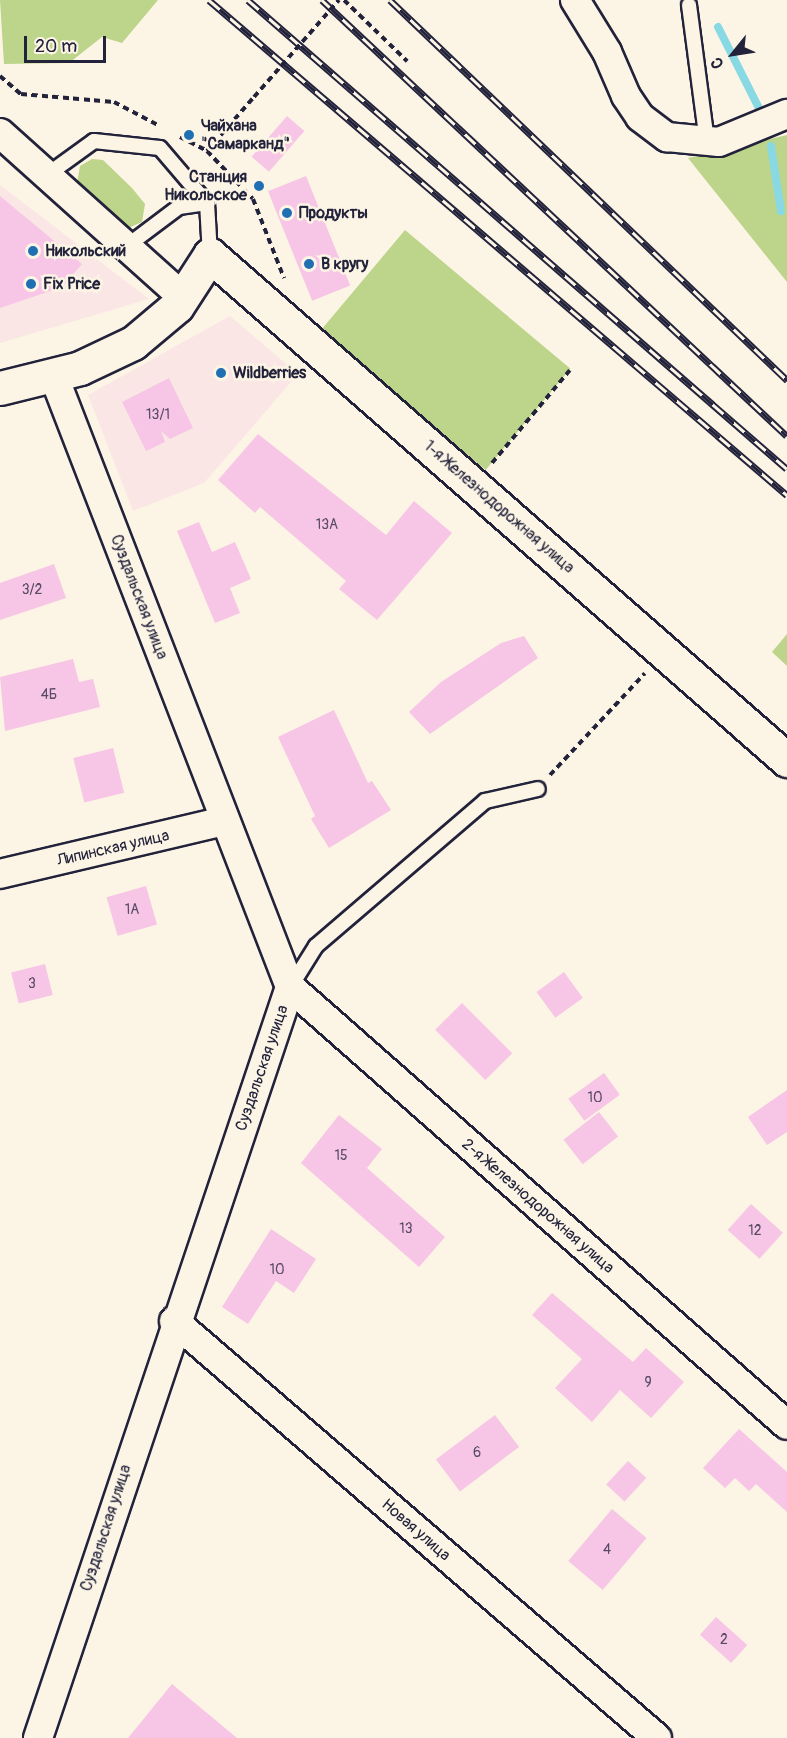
<!DOCTYPE html>
<html>
<head>
<meta charset="utf-8">
<style>
	body { margin:0 }
	#map { position:relative; width:787px; height:1738px; overflow:hidden; background:#fcf5e5; font-family:Pangolin,sans-serif }
	div>[style] { position:absolute }
	[style*='--x'] { left:calc(var(--x)*1px); top:calc(var(--y)*1px); width:calc(var(--w)*1px); rotate:calc(var(--a)*1deg) }
	.built>* { inset:0; background:#fae7e5 }
	.green>* { inset:0; background:#bdd48b; transform-origin:0 0 }
	.stream>* { height:8px; margin:-4px; padding:0 4px; transform-origin:4px; border-radius:4px; background:#89d9e4 }
	.building>* { inset:0; background:#f7c5e5; transform-origin:0 0 }
	.path>* { height:4px; margin-top:-2px; transform-origin:0; background:repeating-linear-gradient(90deg,#22223b 0 6px,transparent 0 10.5px) }
	.roads { filter:drop-shadow(2px 0 #22223b) drop-shadow(-2px 0 #22223b) drop-shadow(0 2px #22223b) drop-shadow(0 -2px #22223b) }
	.service>* { height:14px; margin:-7px; padding:0 7px; transform-origin:7px; border-radius:7px; background:#fcf5e5 }
	.minor>* { height:28px; margin:-14px; padding:0 14px; transform-origin:14px; border-radius:14px; background:#fcf5e5 }
	.tertiary>* { height:33px; margin:-16.5px; padding:0 16.5px; transform-origin:16.5px; border-radius:16.5px; background:#fcf5e5 }
	.rail>* { height:7px; margin-top:-3.5px; transform-origin:0; background:repeating-linear-gradient(90deg,#fcf5e5 0 14px,#22223b 0 28px); box-sizing:border-box; border-block:2px solid #22223b }
	.path-bridge>* { height:4px; margin-top:-2px; transform-origin:0; background:repeating-linear-gradient(90deg,#22223b 0 6px,transparent 0 10.5px) }
	.dots>* { width:16px; height:16px; translate:-50% -50%; box-sizing:border-box; border:3px solid #fcf5e5; border-radius:50% }
	span { translate:-50% -50%; white-space:nowrap; text-align:center; line-height:1.15; -webkit-text-stroke:5px #fcf5e5; paint-order:stroke }
	.number-label { font-size:14px; color:#574b66 }
	.number-label span { -webkit-text-stroke-width:0 }
	.poi-label { font-size:16px; color:#22223b; font-weight:700 }
	.left { translate:0 -50%; text-align:left }
	.right { translate:-100% -50%; text-align:right }
	.street-label { font-size:16px; color:#22223b }
	.north { position:absolute; left:703px; top:24px; width:60px; height:60px; -webkit-text-stroke:4px #fcf5e5; paint-order:stroke; rotate:240deg; font-size:16px; font-weight:700; line-height:24px; text-align:center; color:#22223b }
	.north::after { content:''; display:block; margin:auto; width:21px; height:27px; background:#22223b; clip-path:polygon(50% 0,100% 100%,50% 72%,0 100%) }
	.scale { position:absolute; left:24px; top:36px; width:82px; height:27px; box-sizing:border-box; border:3px solid #22223b; border-top:0; padding-left:8px; font-size:18px; line-height:21px; white-space:nowrap; color:#22223b; -webkit-text-stroke:4px #fcf5e5; paint-order:stroke }
</style>
</head>
<body>
<div id="map">
	<div class="built">
		<i style="clip-path:polygon(0 185px,149px 299px,0 343px)"></i>
		<i style="clip-path:polygon(230px 316px,298px 374px,204px 483px,133px 511px,88px 395px)"></i>
	</div>
	<div class="green">
		<i style="clip-path:polygon(0 0,158px 0,122px 43px,102px 37px,69px 63px,4px 64px)"></i>
		<i style="clip-path:polygon(787px 135px,787px 282px,688px 158px)"></i>
		<i style="clip-path:polygon(92px 159px,103px 160px,132px 188px,145px 204px,142px 222px,128px 228px,77px 183px,80px 166px)"></i>
		<i style="left:405px;top:230px;width:216px;height:132px;rotate:40deg"></i>
		<i style="clip-path:polygon(787px 634px,787px 666px,772px 652px)"></i>
	</div>
	<div class="stream">
		<i style="--x:718;--y:27;--w:91;--a:63.2"></i>
		<i style="--x:771;--y:146;--w:66;--a:81.3"></i>
	</div>
	<div class="building">
		<i style="left:287px;top:116px;width:23px;height:54px;rotate:41deg"></i>
		<i style="left:306px;top:176px;width:118px;height:41px;rotate:68deg"></i>
		<i style="clip-path:polygon(0 196px,82px 264px,62px 287px,0 308px)"></i>
		<i style="clip-path:polygon(169px 378px,193px 428px,170px 439px,161px 431px,165px 442px,146px 451px,122px 402px)"></i>
		<i style="clip-path:polygon(258px 434px,386px 535px,414px 501px,452px 533px,377px 620px,339px 589px,346px 581px,260px 507px,255px 513px,218px 480px)"></i>
		<i style="clip-path:polygon(199px 522px,212px 552px,235px 542px,251px 579px,230px 588px,240px 613px,215px 623px,177px 531px)"></i>
		<i style="clip-path:polygon(54px 564px,66px 598px,0 620px,0 583px)"></i>
		<i style="clip-path:polygon(524px 636px,538px 658px,430px 734px,409px 712px,441px 682px,501px 643px)"></i>
		<i style="clip-path:polygon(73px 659px,79px 682px,93px 679px,100px 707px,5px 731px,0 677px)"></i>
		<i style="clip-path:polygon(334px 710px,368px 783px,372px 781px,391px 810px,329px 848px,311px 819px,315px 816px,278px 737px)"></i>
		<i style="left:113px;top:748px;width:46px;height:41px;rotate:76deg"></i>
		<i style="left:146px;top:886px;width:40px;height:41px;rotate:74deg"></i>
		<i style="left:45px;top:964px;width:32px;height:35px;rotate:76deg"></i>
		<i style="left:564px;top:972px;width:32px;height:34px;rotate:54deg"></i>
		<i style="left:462px;top:1003px;width:71px;height:38px;rotate:45deg"></i>
		<i style="left:604px;top:1073px;width:27px;height:44px;rotate:54deg"></i>
		<i style="clip-path:polygon(787px 1090px,787px 1132px,767px 1145px,748px 1117px)"></i>
		<i style="left:599px;top:1112px;width:31px;height:45px;rotate:52deg"></i>
		<i style="clip-path:polygon(339px 1115px,382px 1149px,367px 1168px,445px 1237px,419px 1267px,301px 1163px)"></i>
		<i style="left:751px;top:1204px;width:43px;height:35px;rotate:42deg"></i>
		<i style="clip-path:polygon(271px 1229px,316px 1259px,294px 1293px,276px 1281px,248px 1324px,222px 1307px)"></i>
		<i style="clip-path:polygon(552px 1293px,633px 1362px,646px 1348px,684px 1382px,651px 1418px,620px 1390px,592px 1422px,555px 1388px,582px 1359px,532px 1315px)"></i>
		<i style="left:495px;top:1415px;width:40px;height:74px;rotate:53deg"></i>
		<i style="clip-path:polygon(739px 1429px,787px 1472px,787px 1512px,756px 1484px,749px 1491px,735px 1478px,725px 1488px,703px 1468px)"></i>
		<i style="left:628px;top:1461px;width:25px;height:32px;rotate:43deg"></i>
		<i style="left:612px;top:1509px;width:45px;height:68px;rotate:40deg"></i>
		<i style="left:716px;top:1617px;width:42px;height:24px;rotate:42deg"></i>
		<i style="clip-path:polygon(172px 1684px,237px 1738px,128px 1738px)"></i>
	</div>
	<div class="path">
		<i style="--x:344;--y:0;--w:88;--a:44.1"></i>
		<i style="--x:0;--y:76;--w:28;--a:41"></i>
		<i style="--x:21;--y:94;--w:93;--a:4.9"></i>
		<i style="--x:114;--y:102;--w:50;--a:27.6"></i>
		<i style="--x:180;--y:137;--w:30;--a:27"></i>
		<i style="--x:207;--y:151;--w:66;--a:46.2"></i>
		<i style="--x:253;--y:199;--w:85;--a:68.6"></i>
		<i style="--x:207;--y:151;--w:72;--a:-49"></i>
		<i style="--x:492;--y:463;--w:121;--a:-50"></i>
		<i style="--x:550;--y:775;--w:139;--a:-47"></i>
	</div>
	<div class="roads">
		<div class="service">
			<i style="--x:689;--y:5;--w:138;--a:82.5"></i>
			<i style="--x:47;--y:175;--w:58;--a:-35.9"></i>
			<i style="--x:94;--y:141;--w:66;--a:6.1"></i>
			<i style="--x:160;--y:148;--w:72;--a:49.5"></i>
			<i style="--x:207;--y:203;--w:52;--a:86.7"></i>
			<i style="--x:127;--y:246;--w:65;--a:-36.9"></i>
			<i style="--x:179;--y:207;--w:28;--a:-8"></i>
			<i style="--x:291;--y:986;--w:47;--a:-58"></i>
			<i style="--x:316;--y:946;--w:223;--a:-40.6"></i>
			<i style="--x:485;--y:801;--w:54;--a:-12.8"></i>
		</div>
		<div class="minor">
			<i style="--x:575;--y:0;--w:61;--a:58.4"></i>
			<i style="--x:607;--y:52;--w:48;--a:66.6"></i>
			<i style="--x:626;--y:96;--w:25;--a:56"></i>
			<i style="--x:640;--y:117;--w:34;--a:37"></i>
			<i style="--x:667;--y:137;--w:52;--a:5.5"></i>
			<i style="--x:719;--y:142;--w:74;--a:-22.4"></i>
			<i style="--x:0;--y:133;--w:247;--a:41.9"></i>
			<i style="--x:0;--y:874;--w:231;--a:-13.3"></i>
			<i style="--x:290;--y:987;--w:662;--a:41.39"></i>
			<i style="--x:174;--y:1321;--w:638;--a:40.81"></i>
			<i style="--x:38;--y:1738;--w:792;--a:-71.45"></i>
			<i style="--x:290;--y:987;--w:657;--a:-111.14"></i>
		</div>
		<div class="tertiary">
			<i style="--x:0;--y:388;--w:82;--a:-14"></i>
			<i style="--x:80;--y:368;--w:59;--a:-25.3"></i>
			<i style="--x:133;--y:343;--w:57;--a:-40.1"></i>
			<i style="--x:177;--y:306;--w:61;--a:-57.1"></i>
			<i style="--x:210;--y:255;--w:767;--a:41.19"></i>
		</div>
	</div>
	<div class="rail">
		<i style="--x:209;--y:0;--w:761;--a:40.58"></i>
		<i style="--x:248;--y:0;--w:714;--a:41.03"></i>
		<i style="--x:322;--y:0;--w:637;--a:43.16"></i>
		<i style="--x:390;--y:0;--w:550;--a:43.75"></i>
	</div>
	<div class="path-bridge">
		<i style="--x:254;--y:97;--w:129;--a:-48.8"></i>
	</div>
	<div class="dots">
		<i style="left:189px;top:135px;background:#1f6fb2"></i>
		<i style="left:259px;top:186px;background:#1f6fb2"></i>
		<i style="left:287px;top:213px;background:#1f6fb2"></i>
		<i style="left:33px;top:251px;background:#1f6fb2"></i>
		<i style="left:309px;top:264px;background:#1f6fb2"></i>
		<i style="left:31px;top:284px;background:#1f6fb2"></i>
		<i style="left:221px;top:373px;background:#1f6fb2"></i>
	</div>
	<div class="number-label">
		<span style="left:158px;top:415px">13/1</span>
		<span style="left:327px;top:525px">13А</span>
		<span style="left:32px;top:590px">3/2</span>
		<span style="left:49px;top:695px">4Б</span>
		<span style="left:132px;top:910px">1А</span>
		<span style="left:32px;top:984px">3</span>
		<span style="left:595px;top:1098px">10</span>
		<span style="left:341px;top:1156px">15</span>
		<span style="left:406px;top:1229px">13</span>
		<span style="left:755px;top:1231px">12</span>
		<span style="left:277px;top:1270px">10</span>
		<span style="left:648px;top:1383px">9</span>
		<span style="left:477px;top:1453px">6</span>
		<span style="left:607px;top:1550px">4</span>
		<span style="left:724px;top:1640px">2</span>
	</div>
	<div class="poi-label">
		<span class="left" style="left:201px;top:135px">Чайхана<br>"Самарканд"</span>
		<span class="right" style="left:247px;top:186px">Станция<br>Никольское</span>
		<span class="left" style="left:299px;top:213px">Продукты</span>
		<span class="left" style="left:45px;top:251px">Никольский</span>
		<span class="left" style="left:321px;top:264px">В кругу</span>
		<span class="left" style="left:43px;top:284px">Fix Price</span>
		<span class="left" style="left:233px;top:373px">Wildberries</span>
	</div>
	<div class="street-label">
		<span style="left:499px;top:507px;rotate:41deg">1-я Железнодорожная улица</span>
		<span style="left:139px;top:597px;rotate:69deg">Суздальская улица</span>
		<span style="left:113px;top:848px;rotate:-13deg">Липинская улица</span>
		<span style="left:262px;top:1068px;rotate:-71deg">Суздальская улица</span>
		<span style="left:538px;top:1206px;rotate:41deg">2-я Железнодорожная улица</span>
		<span style="left:106px;top:1528px;rotate:-72deg">Суздальская улица</span>
		<span style="left:416px;top:1530px;rotate:41deg">Новая улица</span>
	</div>
	<div class="north">С</div>
	<div class="scale">20 m</div>
</div>
</body>
</html>
